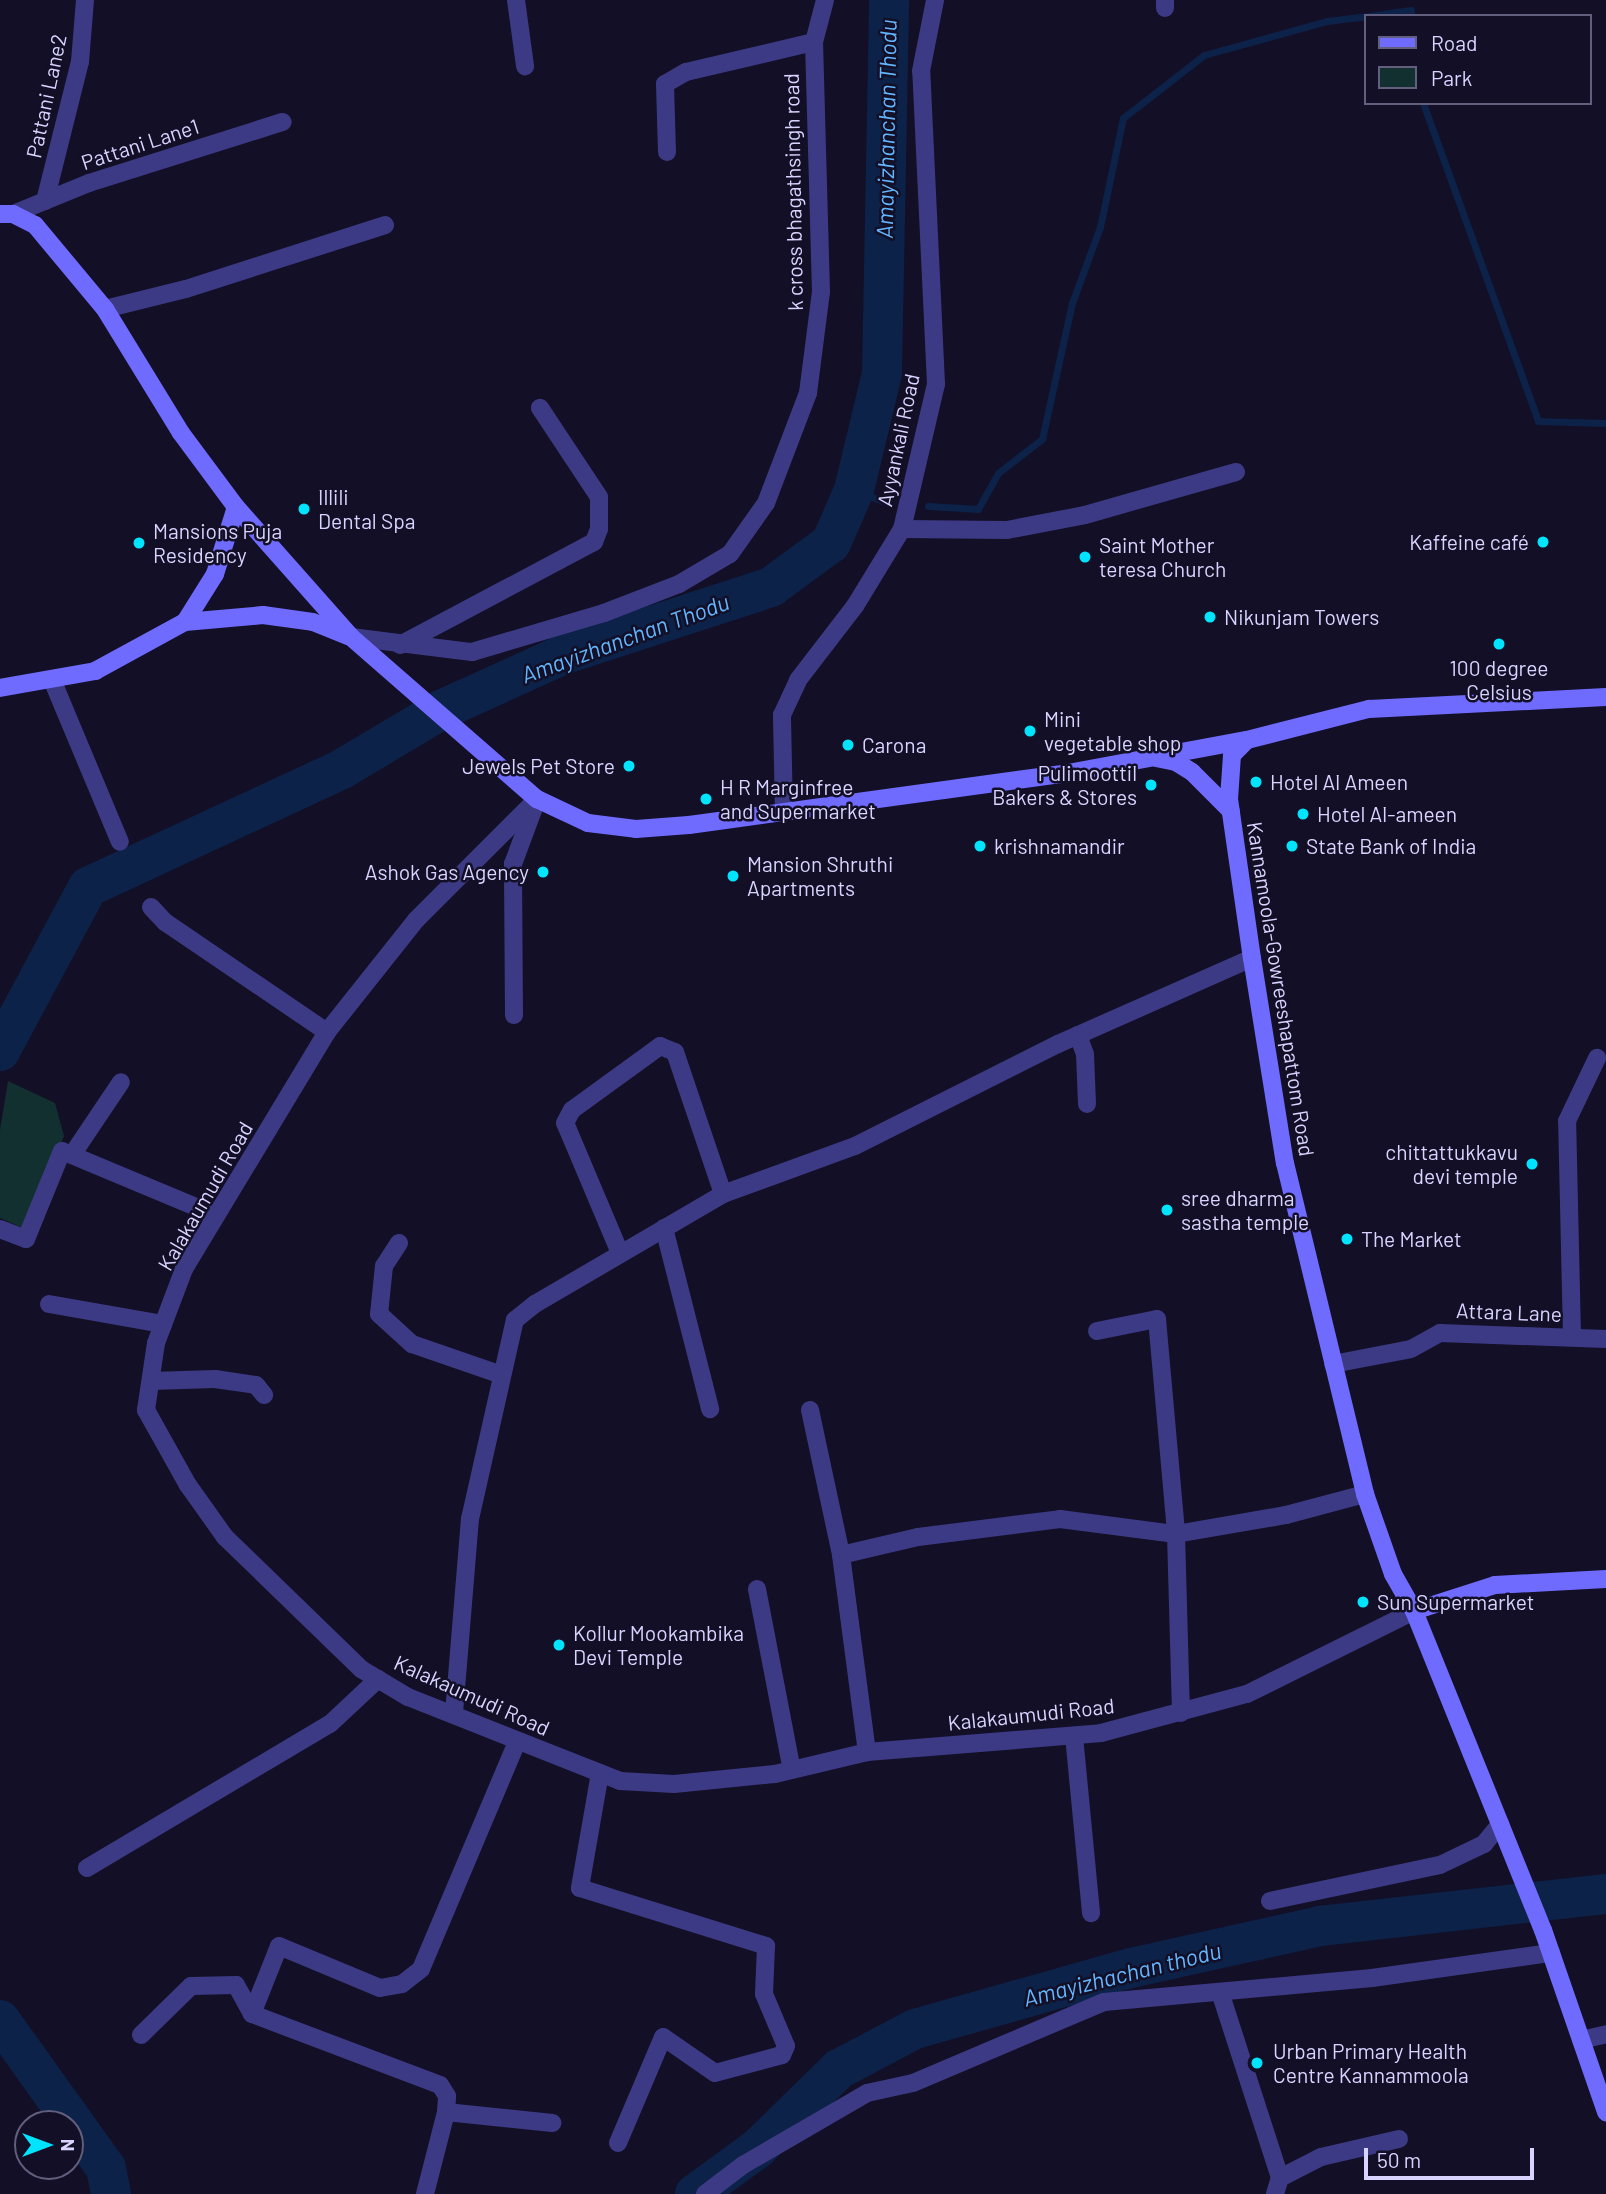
<!DOCTYPE html>
<html>
<head>
<meta charset="utf-8">
<style>
	body { margin:0 }
	#map { position:relative; width:1606px; height:2194px; overflow:hidden; background:#130f26; font-family:Barlow,sans-serif }
	div>[style] { position:absolute }
	[style*='--x'] { left:calc(var(--x)*1px); top:calc(var(--y)*1px); width:calc(var(--w)*1px); rotate:calc(var(--a)*1deg) }
	.green>* { inset:0; background:#12302f }
	.stream>* { height:7px; margin:-3.5px; padding:0 3.5px; transform-origin:3.5px; border-radius:3.5px; background:#0c2248 }
	.river>* { height:40px; margin:-20px; padding:0 20px; transform-origin:20px; border-radius:20px; background:#0c2248 }
	.street>* { height:18px; margin:-9px; padding:0 9px; transform-origin:9px; border-radius:9px; background:#3d3a85 }
	.secondary>* { height:18px; margin:-9px; padding:0 9px; transform-origin:9px; border-radius:9px; background:#6f6bff }
	.dots>* { width:19px; height:19px; translate:-50% -50%; box-sizing:border-box; border:4px solid #130f26; border-radius:50% }
	span { translate:-50% -50%; white-space:nowrap; text-align:center; line-height:1.15; -webkit-text-stroke:5px #130f26; paint-order:stroke }
	.street-label { font-size:21px; color:#d9d4ff }
	.poi-label { font-size:21px; color:#d9d4ff }
	.left { translate:0 -50%; text-align:left }
	.right { translate:-100% -50%; text-align:right }
	.water-label { font-size:23px; color:#62b6ff; font-style:italic }
	.legend { position:absolute; left:1364px; top:14px; width:228px; height:91px; box-sizing:border-box; background:#130f26; border:2px solid #625e7d; margin:0; padding:9px 12px; list-style:none; font-size:21px; color:#d9d4ff }
	.legend li { display:flex; align-items:center; gap:14px; height:35px }
	.legend b { width:35px; border:2px solid #625e7d }
	.north { position:absolute; left:14px; top:2110px; width:70px; height:70px; box-sizing:border-box; background:#130f26; border:2px solid #625e7d; border-radius:50%; rotate:90deg; font-size:19px; font-weight:700; line-height:28px; text-align:center; color:#d9d4ff }
	.north::after { content:''; display:block; margin:auto; width:24px; height:32px; background:#00e5ff; clip-path:polygon(50% 0,100% 100%,50% 72%,0 100%) }
	.scale { position:absolute; left:1364px; top:2148px; width:170px; height:32px; box-sizing:border-box; border:4px solid #d9d4ff; border-top:0; padding-left:9px; font-size:21px; line-height:24px; white-space:nowrap; color:#d9d4ff; -webkit-text-stroke:5px #130f26; paint-order:stroke }
</style>
</head>
<body>
<div id="map">
	<div class="green">
		<i style="clip-path:polygon(8px 1081px,55px 1103px,64px 1136px,25px 1229px,0 1218px,0 1130px)"></i>
	</div>
	<div class="stream">
		<i style="--x:1369;--y:16;--w:42;--a:-8.1"></i>
		<i style="--x:1411;--y:10;--w:6;--a:90"></i>
		<i style="--x:1423;--y:103;--w:338;--a:70.1"></i>
		<i style="--x:1538;--y:421;--w:68;--a:1.7"></i>
		<i style="--x:854;--y:490;--w:36;--a:21"></i>
		<i style="--x:928;--y:506;--w:50;--a:3.4"></i>
		<i style="--x:978;--y:509;--w:41;--a:-60.9"></i>
		<i style="--x:998;--y:473;--w:56;--a:-37.7"></i>
		<i style="--x:1042;--y:439;--w:139;--a:-77.6"></i>
		<i style="--x:1072;--y:303;--w:81;--a:-69.8"></i>
		<i style="--x:1100;--y:227;--w:111;--a:-78.1"></i>
		<i style="--x:1123;--y:118;--w:103;--a:-37.9"></i>
		<i style="--x:1204;--y:55;--w:128;--a:-15.5"></i>
		<i style="--x:1327;--y:21;--w:39;--a:-7"></i>
	</div>
	<div class="river">
		<i style="--x:0;--y:1051;--w:186;--a:-61.8"></i>
		<i style="--x:88;--y:887;--w:280;--a:-24.9"></i>
		<i style="--x:342;--y:769;--w:115;--a:-30.8"></i>
		<i style="--x:441;--y:710;--w:133;--a:-24.4"></i>
		<i style="--x:562;--y:655;--w:220;--a:-18"></i>
		<i style="--x:771;--y:587;--w:74;--a:-36.3"></i>
		<i style="--x:831;--y:543;--w:58;--a:-66.5"></i>
		<i style="--x:854;--y:490;--w:120;--a:-76.5"></i>
		<i style="--x:882;--y:373;--w:373;--a:-88.9"></i>
		<i style="--x:0;--y:2020;--w:182;--a:54.4"></i>
		<i style="--x:106;--y:2168;--w:26;--a:79"></i>
		<i style="--x:695;--y:2194;--w:77;--a:-36"></i>
		<i style="--x:757;--y:2149;--w:115;--a:-44.3"></i>
		<i style="--x:839;--y:2069;--w:86;--a:-27.8"></i>
		<i style="--x:915;--y:2029;--w:224;--a:-15.8"></i>
		<i style="--x:1131;--y:1968;--w:194;--a:-12.5"></i>
		<i style="--x:1320;--y:1926;--w:288;--a:-6.4"></i>
	</div>
	<div class="street">
		<i style="--x:516;--y:0;--w:67;--a:82.2"></i>
		<i style="--x:1165;--y:0;--w:8;--a:90"></i>
		<i style="--x:667;--y:152;--w:68;--a:-91.7"></i>
		<i style="--x:665;--y:84;--w:24;--a:-30"></i>
		<i style="--x:686;--y:72;--w:131;--a:-13.2"></i>
		<i style="--x:45;--y:201;--w:143;--a:-75.9"></i>
		<i style="--x:80;--y:62;--w:62;--a:-85.4"></i>
		<i style="--x:13;--y:214;--w:82;--a:-22.2"></i>
		<i style="--x:89;--y:183;--w:203;--a:-17.5"></i>
		<i style="--x:105;--y:309;--w:83;--a:-13.9"></i>
		<i style="--x:186;--y:289;--w:209;--a:-17.8"></i>
		<i style="--x:902;--y:529;--w:105;--a:0.5"></i>
		<i style="--x:1007;--y:530;--w:79;--a:-10.9"></i>
		<i style="--x:1085;--y:515;--w:157;--a:-15.9"></i>
		<i style="--x:351;--y:637;--w:122;--a:7.1"></i>
		<i style="--x:472;--y:652;--w:138;--a:-16.5"></i>
		<i style="--x:604;--y:613;--w:80;--a:-21.1"></i>
		<i style="--x:679;--y:584;--w:59;--a:-30.5"></i>
		<i style="--x:730;--y:554;--w:62;--a:-54.8"></i>
		<i style="--x:766;--y:503;--w:118;--a:-69.1"></i>
		<i style="--x:808;--y:393;--w:102;--a:-82.7"></i>
		<i style="--x:821;--y:292;--w:250;--a:-91.6"></i>
		<i style="--x:814;--y:42;--w:43;--a:-75.3"></i>
		<i style="--x:400;--y:645;--w:220;--a:-28"></i>
		<i style="--x:594;--y:542;--w:14;--a:-69"></i>
		<i style="--x:599;--y:529;--w:32;--a:-90"></i>
		<i style="--x:599;--y:497;--w:107;--a:-123.5"></i>
		<i style="--x:53;--y:682;--w:173;--a:67.3"></i>
		<i style="--x:537;--y:799;--w:171;--a:135"></i>
		<i style="--x:416;--y:920;--w:143;--a:128.5"></i>
		<i style="--x:327;--y:1032;--w:277;--a:121.1"></i>
		<i style="--x:184;--y:1269;--w:79;--a:110.7"></i>
		<i style="--x:156;--y:1343;--w:68;--a:98.5"></i>
		<i style="--x:146;--y:1410;--w:86;--a:60.8"></i>
		<i style="--x:188;--y:1485;--w:64;--a:54.6"></i>
		<i style="--x:225;--y:1537;--w:190;--a:44.1"></i>
		<i style="--x:361;--y:1669;--w:55;--a:30.8"></i>
		<i style="--x:408;--y:1697;--w:228;--a:21.6"></i>
		<i style="--x:620;--y:1781;--w:54;--a:3.2"></i>
		<i style="--x:674;--y:1784;--w:101;--a:-5.7"></i>
		<i style="--x:775;--y:1774;--w:95;--a:-13.4"></i>
		<i style="--x:867;--y:1752;--w:235;--a:-4.6"></i>
		<i style="--x:1101;--y:1733;--w:151;--a:-15"></i>
		<i style="--x:1247;--y:1694;--w:186;--a:-26.4"></i>
		<i style="--x:784;--y:813;--w:98;--a:-91.2"></i>
		<i style="--x:782;--y:715;--w:38;--a:-65"></i>
		<i style="--x:798;--y:680;--w:93;--a:-52.4"></i>
		<i style="--x:855;--y:606;--w:90;--a:-58.6"></i>
		<i style="--x:902;--y:529;--w:149;--a:-76.8"></i>
		<i style="--x:936;--y:384;--w:313;--a:-92.7"></i>
		<i style="--x:921;--y:71;--w:72;--a:-78.8"></i>
		<i style="--x:151;--y:907;--w:21;--a:47"></i>
		<i style="--x:165;--y:922;--w:196;--a:34.2"></i>
		<i style="--x:514;--y:1015;--w:151;--a:-90.4"></i>
		<i style="--x:513;--y:864;--w:63;--a:-69.6"></i>
		<i style="--x:1078;--y:1035;--w:20;--a:70"></i>
		<i style="--x:1085;--y:1054;--w:50;--a:87.7"></i>
		<i style="--x:74;--y:1152;--w:84;--a:-56.1"></i>
		<i style="--x:664;--y:1228;--w:187;--a:75.7"></i>
		<i style="--x:0;--y:1229;--w:28;--a:21"></i>
		<i style="--x:26;--y:1239;--w:95;--a:-67.8"></i>
		<i style="--x:62;--y:1151;--w:166;--a:22.7"></i>
		<i style="--x:399;--y:1243;--w:27;--a:123"></i>
		<i style="--x:384;--y:1266;--w:48;--a:95.9"></i>
		<i style="--x:379;--y:1314;--w:45;--a:42.3"></i>
		<i style="--x:412;--y:1344;--w:95;--a:19"></i>
		<i style="--x:620;--y:1253;--w:141;--a:-112.9"></i>
		<i style="--x:565;--y:1123;--w:15;--a:-62"></i>
		<i style="--x:572;--y:1110;--w:109;--a:-36"></i>
		<i style="--x:660;--y:1046;--w:16;--a:22"></i>
		<i style="--x:675;--y:1052;--w:150;--a:71.3"></i>
		<i style="--x:49;--y:1304;--w:116;--a:10"></i>
		<i style="--x:1097;--y:1331;--w:61;--a:-11.3"></i>
		<i style="--x:1157;--y:1319;--w:216;--a:84.9"></i>
		<i style="--x:1176;--y:1534;--w:179;--a:88.4"></i>
		<i style="--x:1572;--y:1336;--w:215;--a:-91.3"></i>
		<i style="--x:1567;--y:1121;--w:70;--a:-64.5"></i>
		<i style="--x:1333;--y:1364;--w:79;--a:-10.9"></i>
		<i style="--x:1411;--y:1349;--w:33;--a:-29"></i>
		<i style="--x:1440;--y:1333;--w:166;--a:2.1"></i>
		<i style="--x:151;--y:1381;--w:64;--a:-1.8"></i>
		<i style="--x:215;--y:1379;--w:41;--a:8.3"></i>
		<i style="--x:256;--y:1385;--w:13;--a:51"></i>
		<i style="--x:810;--y:1410;--w:148;--a:77.9"></i>
		<i style="--x:841;--y:1555;--w:199;--a:82.5"></i>
		<i style="--x:841;--y:1555;--w:79;--a:-13.2"></i>
		<i style="--x:918;--y:1537;--w:143;--a:-7.2"></i>
		<i style="--x:1060;--y:1519;--w:117;--a:7.4"></i>
		<i style="--x:1176;--y:1534;--w:112;--a:-9.8"></i>
		<i style="--x:1286;--y:1515;--w:82;--a:-14.9"></i>
		<i style="--x:757;--y:1589;--w:184;--a:79.1"></i>
		<i style="--x:454;--y:1713;--w:195;--a:-85.3"></i>
		<i style="--x:470;--y:1519;--w:204;--a:-77.3"></i>
		<i style="--x:515;--y:1320;--w:26;--a:-39"></i>
		<i style="--x:535;--y:1304;--w:218;--a:-30.3"></i>
		<i style="--x:723;--y:1194;--w:140;--a:-20"></i>
		<i style="--x:855;--y:1146;--w:227;--a:-26.7"></i>
		<i style="--x:1058;--y:1044;--w:212;--a:-23.9"></i>
		<i style="--x:1074;--y:1736;--w:178;--a:84.5"></i>
		<i style="--x:600;--y:1773;--w:117;--a:99.9"></i>
		<i style="--x:580;--y:1888;--w:195;--a:17.3"></i>
		<i style="--x:766;--y:1946;--w:48;--a:92.4"></i>
		<i style="--x:764;--y:1994;--w:56;--a:67.1"></i>
		<i style="--x:786;--y:2046;--w:10;--a:114"></i>
		<i style="--x:782;--y:2055;--w:69;--a:165"></i>
		<i style="--x:715;--y:2073;--w:63;--a:-145.3"></i>
		<i style="--x:663;--y:2037;--w:115;--a:113"></i>
		<i style="--x:87;--y:1868;--w:282;--a:-30.7"></i>
		<i style="--x:330;--y:1724;--w:66;--a:-43.2"></i>
		<i style="--x:1270;--y:1901;--w:174;--a:-12"></i>
		<i style="--x:1440;--y:1865;--w:49;--a:-25.5"></i>
		<i style="--x:1484;--y:1844;--w:26;--a:-51"></i>
		<i style="--x:1220;--y:1992;--w:195;--a:72.1"></i>
		<i style="--x:141;--y:2035;--w:70;--a:-44.4"></i>
		<i style="--x:191;--y:1986;--w:45;--a:-1.3"></i>
		<i style="--x:236;--y:1985;--w:33;--a:61"></i>
		<i style="--x:1581;--y:2040;--w:26;--a:-13"></i>
		<i style="--x:446;--y:2112;--w:107;--a:5.9"></i>
		<i style="--x:425;--y:2194;--w:85;--a:-75.6"></i>
		<i style="--x:446;--y:2112;--w:16;--a:-86"></i>
		<i style="--x:447;--y:2096;--w:13;--a:-122"></i>
		<i style="--x:440;--y:2085;--w:201;--a:-159.3"></i>
		<i style="--x:252;--y:2014;--w:73;--a:-68.3"></i>
		<i style="--x:279;--y:1946;--w:109;--a:22.6"></i>
		<i style="--x:380;--y:1988;--w:22;--a:-10"></i>
		<i style="--x:402;--y:1984;--w:24;--a:-38"></i>
		<i style="--x:421;--y:1969;--w:246;--a:-67.1"></i>
		<i style="--x:705;--y:2194;--w:48;--a:-37.3"></i>
		<i style="--x:743;--y:2165;--w:143;--a:-30.1"></i>
		<i style="--x:867;--y:2093;--w:47;--a:-12.3"></i>
		<i style="--x:913;--y:2083;--w:207;--a:-23"></i>
		<i style="--x:1104;--y:2002;--w:269;--a:-5.1"></i>
		<i style="--x:1372;--y:1978;--w:181;--a:-8"></i>
		<i style="--x:1275;--y:2194;--w:17;--a:-73"></i>
		<i style="--x:1280;--y:2178;--w:46;--a:-27.1"></i>
		<i style="--x:1321;--y:2157;--w:80;--a:-13"></i>
	</div>
	<div class="secondary">
		<i style="--x:0;--y:214;--w:13;--a:0"></i>
		<i style="--x:13;--y:214;--w:25;--a:27"></i>
		<i style="--x:35;--y:225;--w:109;--a:50.2"></i>
		<i style="--x:105;--y:309;--w:145;--a:58.5"></i>
		<i style="--x:181;--y:433;--w:92;--a:53.4"></i>
		<i style="--x:236;--y:507;--w:174;--a:48.5"></i>
		<i style="--x:351;--y:637;--w:247;--a:41.1"></i>
		<i style="--x:537;--y:799;--w:56;--a:25.2"></i>
		<i style="--x:588;--y:823;--w:48;--a:7.1"></i>
		<i style="--x:636;--y:829;--w:53;--a:-4.3"></i>
		<i style="--x:689;--y:825;--w:377;--a:-7.8"></i>
		<i style="--x:1063;--y:774;--w:187;--a:-10.5"></i>
		<i style="--x:1247;--y:740;--w:126;--a:-14.3"></i>
		<i style="--x:1369;--y:709;--w:237;--a:-2.9"></i>
		<i style="--x:185;--y:622;--w:78;--a:-5.1"></i>
		<i style="--x:263;--y:615;--w:50;--a:8"></i>
		<i style="--x:313;--y:622;--w:38;--a:22"></i>
		<i style="--x:0;--y:688;--w:97;--a:-10.1"></i>
		<i style="--x:95;--y:671;--w:102;--a:-28.6"></i>
		<i style="--x:185;--y:622;--w:57;--a:-58"></i>
		<i style="--x:215;--y:574;--w:70;--a:-72.6"></i>
		<i style="--x:1247;--y:740;--w:21;--a:135"></i>
		<i style="--x:1232;--y:755;--w:44;--a:93.9"></i>
		<i style="--x:1229;--y:799;--w:161;--a:81.8"></i>
		<i style="--x:1252;--y:958;--w:208;--a:80.9"></i>
		<i style="--x:1285;--y:1163;--w:341;--a:76.4"></i>
		<i style="--x:1365;--y:1494;--w:85;--a:70.7"></i>
		<i style="--x:1393;--y:1574;--w:43;--a:60.4"></i>
		<i style="--x:1414;--y:1611;--w:344;--a:68"></i>
		<i style="--x:1543;--y:1930;--w:193;--a:70.9"></i>
		<i style="--x:1156;--y:758;--w:20;--a:11"></i>
		<i style="--x:1176;--y:762;--w:19;--a:32"></i>
		<i style="--x:1192;--y:772;--w:55;--a:45"></i>
		<i style="--x:1414;--y:1611;--w:85;--a:-17.8"></i>
		<i style="--x:1495;--y:1585;--w:111;--a:-3.1"></i>
	</div>
	<div class="dots">
		<i style="left:304px;top:509px;background:#00e5ff"></i>
		<i style="left:1543px;top:542px;background:#00e5ff"></i>
		<i style="left:139px;top:543px;background:#00e5ff"></i>
		<i style="left:1085px;top:557px;background:#00e5ff"></i>
		<i style="left:1210px;top:617px;background:#00e5ff"></i>
		<i style="left:1499px;top:644px;background:#00e5ff"></i>
		<i style="left:1030px;top:731px;background:#00e5ff"></i>
		<i style="left:848px;top:745px;background:#00e5ff"></i>
		<i style="left:629px;top:766px;background:#00e5ff"></i>
		<i style="left:1256px;top:782px;background:#00e5ff"></i>
		<i style="left:1151px;top:785px;background:#00e5ff"></i>
		<i style="left:706px;top:799px;background:#00e5ff"></i>
		<i style="left:1303px;top:814px;background:#00e5ff"></i>
		<i style="left:980px;top:846px;background:#00e5ff"></i>
		<i style="left:1292px;top:846px;background:#00e5ff"></i>
		<i style="left:543px;top:872px;background:#00e5ff"></i>
		<i style="left:733px;top:876px;background:#00e5ff"></i>
		<i style="left:1532px;top:1164px;background:#00e5ff"></i>
		<i style="left:1167px;top:1210px;background:#00e5ff"></i>
		<i style="left:1347px;top:1239px;background:#00e5ff"></i>
		<i style="left:1363px;top:1602px;background:#00e5ff"></i>
		<i style="left:559px;top:1645px;background:#00e5ff"></i>
		<i style="left:1257px;top:2063px;background:#00e5ff"></i>
	</div>
	<div class="street-label">
		<span style="left:46px;top:96px;rotate:-78deg">Pattani Lane2</span>
		<span style="left:140px;top:144px;rotate:-18deg">Pattani Lane1</span>
		<span style="left:793px;top:192px;rotate:-91deg">k cross bhagathsingh road</span>
		<span style="left:898px;top:440px;rotate:-78deg">Ayyankali Road</span>
		<span style="left:1281px;top:989px;rotate:81deg">Kannamoola-Gowreeshapattom Road</span>
		<span style="left:205px;top:1196px;rotate:-60deg">Kalakaumudi Road</span>
		<span style="left:1509px;top:1312px;rotate:2deg">Attara Lane</span>
		<span style="left:472px;top:1695px;rotate:24deg">Kalakaumudi Road</span>
		<span style="left:1031px;top:1714px;rotate:-6deg">Kalakaumudi Road</span>
	</div>
	<div class="poi-label">
		<span class="left" style="left:318px;top:509px">Illili<br>Dental Spa</span>
		<span class="left" style="left:153px;top:543px">Mansions Puja<br>Residency</span>
		<span class="right" style="left:1529px;top:542px">Kaffeine café</span>
		<span class="left" style="left:1099px;top:557px">Saint Mother<br>teresa Church</span>
		<span class="left" style="left:1224px;top:617px">Nikunjam Towers</span>
		<span style="left:1499px;top:680px">100 degree<br>Celsius</span>
		<span class="left" style="left:1044px;top:731px">Mini<br>vegetable shop</span>
		<span class="left" style="left:862px;top:745px">Carona</span>
		<span class="right" style="left:615px;top:766px">Jewels Pet Store</span>
		<span class="right" style="left:1137px;top:785px">Pulimoottil<br>Bakers &amp; Stores</span>
		<span class="left" style="left:1270px;top:782px">Hotel Al Ameen</span>
		<span class="left" style="left:720px;top:799px">H R Marginfree<br>and Supermarket</span>
		<span class="left" style="left:1317px;top:814px">Hotel Al-ameen</span>
		<span class="left" style="left:994px;top:846px">krishnamandir</span>
		<span class="left" style="left:1306px;top:846px">State Bank of India</span>
		<span class="left" style="left:747px;top:876px">Mansion Shruthi<br>Apartments</span>
		<span class="right" style="left:529px;top:872px">Ashok Gas Agency</span>
		<span class="right" style="left:1518px;top:1164px">chittattukkavu<br>devi temple</span>
		<span class="left" style="left:1181px;top:1210px">sree dharma<br>sastha temple</span>
		<span class="left" style="left:1361px;top:1239px">The Market</span>
		<span class="left" style="left:1377px;top:1602px">Sun Supermarket</span>
		<span class="left" style="left:573px;top:1645px">Kollur Mookambika<br>Devi Temple</span>
		<span class="left" style="left:1273px;top:2063px">Urban Primary Health<br>Centre Kannammoola</span>
	</div>
	<div class="water-label">
		<span style="left:886px;top:129px;rotate:-89deg">Amayizhanchan Thodu</span>
		<span style="left:625px;top:638px;rotate:-20deg">Amayizhanchan Thodu</span>
		<span style="left:1122px;top:1974px;rotate:-14deg">Amayizhachan thodu</span>
	</div>
	<ul class="legend">
	<li><b style="height:9px;background:#6f6bff"></b>Road</li>
	<li><b style="height:19px;background:#12302f"></b>Park</li>
	</ul>
	<div class="north">N</div>
	<div class="scale">50 m</div>
</div>
</body>
</html>
